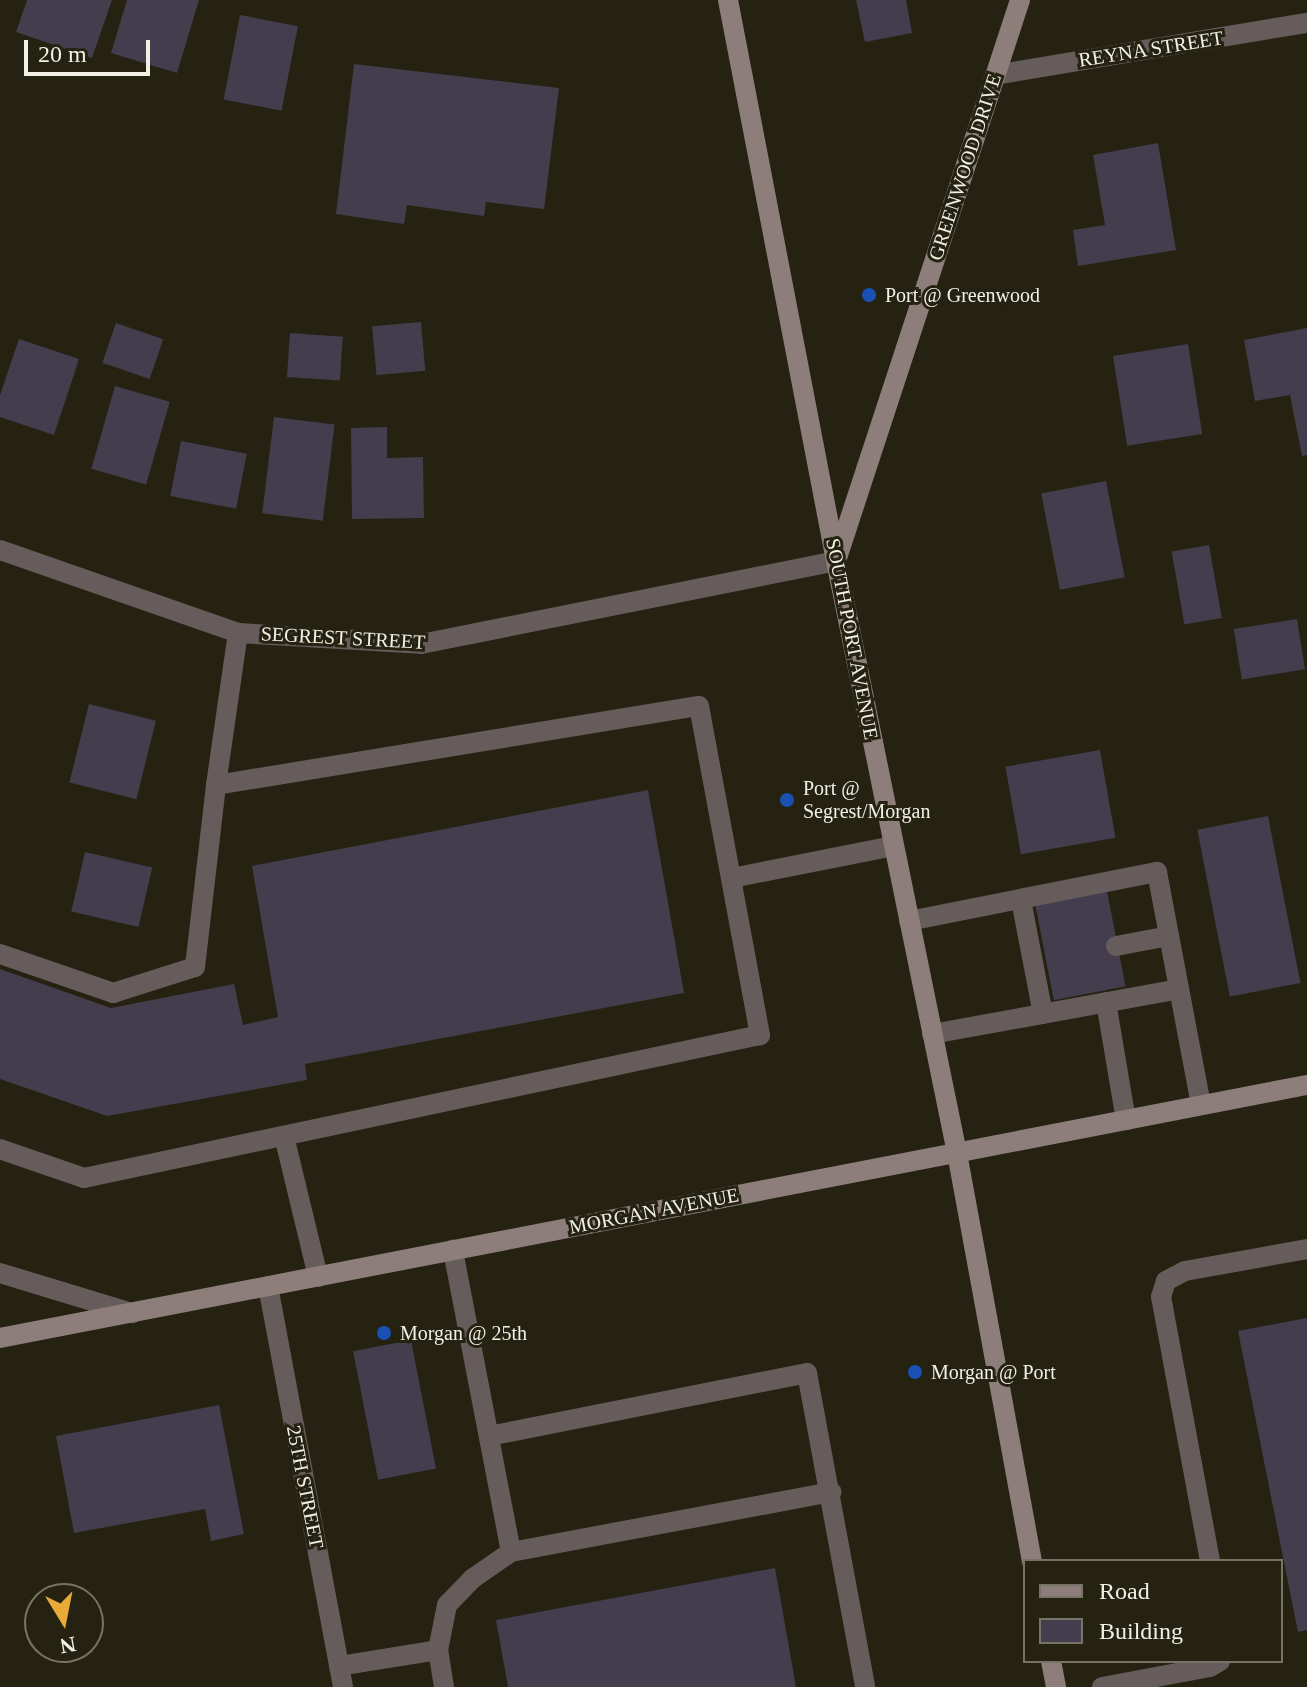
<!DOCTYPE html>
<html>
<head>
<meta charset="utf-8">
<style>
	body { margin:0 }
	#map { position:relative; width:1307px; height:1687px; overflow:hidden; background:#252212; font-family:Georgia,serif }
	div>[style] { position:absolute }
	[style*='--x'] { left:calc(var(--x)*1px); top:calc(var(--y)*1px); width:calc(var(--w)*1px); rotate:calc(var(--a)*1deg) }
	.building>* { inset:0; background:#433d4d; transform-origin:0 0 }
	.lane>* { height:20px; margin:-10px; padding:0 10px; transform-origin:10px; border-radius:10px; background:#665c5b }
	.street>* { height:20px; margin:-10px; padding:0 10px; transform-origin:10px; border-radius:10px; background:#665c5b }
	.secondary>* { height:20px; margin:-10px; padding:0 10px; transform-origin:10px; border-radius:10px; background:#8d7e7b }
	.dots>* { width:22px; height:22px; translate:-50% -50%; box-sizing:border-box; border:4px solid #252212; border-radius:50% }
	span { translate:-50% -50%; white-space:nowrap; text-align:center; line-height:1.15; -webkit-text-stroke:6px #252212; paint-order:stroke }
	.street-label { font-size:20px; color:#f1f0e5 }
	.poi-label { font-size:20px; color:#f1f0e5 }
	.left { translate:0 -50%; text-align:left }
	.legend { position:absolute; left:1023px; top:1559px; width:260px; height:104px; box-sizing:border-box; background:#252212; border:2px solid #777466; margin:0; padding:10px 14px; list-style:none; font-size:24px; color:#f1f0e5 }
	.legend li { display:flex; align-items:center; gap:16px; height:40px }
	.legend b { width:40px; border:2px solid #777466 }
	.north { position:absolute; left:24px; top:1583px; width:80px; height:80px; box-sizing:border-box; background:#252212; border:2px solid #777466; border-radius:50%; rotate:170deg; font-size:22px; font-weight:700; line-height:32px; text-align:center; color:#f1f0e5 }
	.north::after { content:''; display:block; margin:auto; width:28px; height:36px; background:#e9ab38; clip-path:polygon(50% 0,100% 100%,50% 72%,0 100%) }
	.scale { position:absolute; left:24px; top:40px; width:126px; height:36px; box-sizing:border-box; border:4px solid #f1f0e5; border-top:0; padding-left:10px; font-size:24px; line-height:28px; white-space:nowrap; color:#f1f0e5; -webkit-text-stroke:6px #252212; paint-order:stroke }
</style>
</head>
<body>
<div id="map">
	<div class="building">
		<i style="clip-path:polygon(27px 0,112px 0,92px 58px,16px 32px)"></i>
		<i style="clip-path:polygon(127px 0,199px 0,177px 73px,111px 53px)"></i>
		<i style="clip-path:polygon(856px 0,906px 0,912px 33px,865px 42px)"></i>
		<i style="left:240px;top:15px;width:59px;height:86px;rotate:11deg"></i>
		<i style="clip-path:polygon(354px 64px,559px 88px,544px 209px,486px 202px,484px 216px,407px 205px,404px 224px,336px 214px)"></i>
		<i style="clip-path:polygon(1158px 143px,1176px 250px,1078px 266px,1073px 230px,1105px 225px,1093px 155px)"></i>
		<i style="left:421px;top:322px;width:49px;height:49px;rotate:85deg"></i>
		<i style="left:116px;top:323px;width:50px;height:42px;rotate:19deg"></i>
		<i style="clip-path:polygon(1307px 328px,1307px 455px,1302px 456px,1290px 395px,1255px 401px,1244px 340px)"></i>
		<i style="left:290px;top:333px;width:53px;height:44px;rotate:4deg"></i>
		<i style="clip-path:polygon(19px 339px,79px 359px,54px 435px,0 417px,0 395px)"></i>
		<i style="left:1188px;top:344px;width:91px;height:76px;rotate:81deg"></i>
		<i style="left:115px;top:386px;width:57px;height:86px;rotate:16deg"></i>
		<i style="left:274px;top:417px;width:61px;height:97px;rotate:7deg"></i>
		<i style="clip-path:polygon(387px 427px,387px 458px,423px 457px,424px 518px,352px 519px,351px 428px)"></i>
		<i style="left:181px;top:441px;width:67px;height:56px;rotate:11deg"></i>
		<i style="left:1106px;top:481px;width:98px;height:66px;rotate:79deg"></i>
		<i style="left:1209px;top:545px;width:74px;height:38px;rotate:80deg"></i>
		<i style="left:1297px;top:619px;width:51px;height:64px;rotate:81deg"></i>
		<i style="left:89px;top:704px;width:69px;height:81px;rotate:14deg"></i>
		<i style="left:1100px;top:750px;width:89px;height:96px;rotate:80deg"></i>
		<i style="clip-path:polygon(648px 790px,684px 993px,305px 1064px,307px 1080px,107px 1116px,0 1079px,0 969px,111px 1008px,234px 984px,243px 1025px,278px 1017px,252px 866px)"></i>
		<i style="left:1268px;top:816px;width:170px;height:72px;rotate:79deg"></i>
		<i style="left:85px;top:852px;width:69px;height:61px;rotate:13deg"></i>
		<i style="left:1107px;top:891px;width:97px;height:73px;rotate:79deg"></i>
		<i style="clip-path:polygon(1307px 1318px,1307px 1630px,1298px 1632px,1238px 1331px)"></i>
		<i style="left:411px;top:1340px;width:131px;height:59px;rotate:79deg"></i>
		<i style="clip-path:polygon(219px 1405px,244px 1534px,211px 1541px,205px 1509px,74px 1533px,56px 1436px)"></i>
		<i style="clip-path:polygon(775px 1568px,796px 1687px,508px 1687px,496px 1620px)"></i>
	</div>
	<div class="lane">
		<i style="--x:216;--y:785;--w:154;--a:-81.8"></i>
		<i style="--x:732;--y:878;--w:164;--a:-11.2"></i>
		<i style="--x:1021;--y:900;--w:116;--a:79.1"></i>
		<i style="--x:909;--y:921;--w:253;--a:-11.2"></i>
		<i style="--x:1157;--y:872;--w:237;--a:79.3"></i>
		<i style="--x:1116;--y:946;--w:54;--a:-10.7"></i>
		<i style="--x:0;--y:954;--w:120;--a:19"></i>
		<i style="--x:113;--y:993;--w:86;--a:-17.6"></i>
		<i style="--x:195;--y:967;--w:183;--a:-83.4"></i>
		<i style="--x:216;--y:785;--w:489;--a:-9.3"></i>
		<i style="--x:699;--y:706;--w:335;--a:79.5"></i>
		<i style="--x:760;--y:1035;--w:691;--a:168.06"></i>
		<i style="--x:84;--y:1178;--w:89;--a:-161"></i>
		<i style="--x:1106;--y:1002;--w:120;--a:80.4"></i>
		<i style="--x:932;--y:1034;--w:251;--a:-10.3"></i>
		<i style="--x:284;--y:1136;--w:145;--a:76.4"></i>
		<i style="--x:489;--y:1436;--w:324;--a:-11.2"></i>
		<i style="--x:807;--y:1373;--w:319;--a:79.5"></i>
		<i style="--x:511;--y:1552;--w:326;--a:-10.6"></i>
		<i style="--x:1210;--y:1561;--w:269;--a:-100.5"></i>
		<i style="--x:1161;--y:1297;--w:17;--a:-73"></i>
		<i style="--x:1166;--y:1281;--w:21;--a:-28"></i>
		<i style="--x:1185;--y:1271;--w:124;--a:-10.2"></i>
		<i style="--x:339;--y:1666;--w:100;--a:-9.2"></i>
		<i style="--x:444;--y:1687;--w:37;--a:-99"></i>
		<i style="--x:438;--y:1650;--w:46;--a:-78.7"></i>
		<i style="--x:447;--y:1605;--w:36;--a:-46"></i>
		<i style="--x:472;--y:1579;--w:47;--a:-34.7"></i>
		<i style="--x:511;--y:1552;--w:308;--a:-100.9"></i>
		<i style="--x:1102;--y:1687;--w:110;--a:-10.5"></i>
		<i style="--x:1210;--y:1667;--w:12;--a:-31"></i>
	</div>
	<div class="street">
		<i style="--x:995;--y:75;--w:316;--a:-9.5"></i>
		<i style="--x:0;--y:550;--w:252;--a:19.2"></i>
		<i style="--x:238;--y:633;--w:183;--a:3.4"></i>
		<i style="--x:421;--y:644;--w:423;--a:-11.3"></i>
		<i style="--x:0;--y:1273;--w:138;--a:16.9"></i>
		<i style="--x:268;--y:1286;--w:408;--a:79.4"></i>
	</div>
	<div class="secondary">
		<i style="--x:728;--y:0;--w:571;--a:79.1"></i>
		<i style="--x:836;--y:561;--w:604;--a:78.45"></i>
		<i style="--x:957;--y:1153;--w:415;--a:79.6"></i>
		<i style="--x:837;--y:558;--w:587;--a:-71.84"></i>
		<i style="--x:0;--y:1338;--w:1331;--a:-10.96"></i>
		<i style="--x:1051;--y:1661;--w:26;--a:79"></i>
	</div>
	<div class="dots">
		<i style="left:869px;top:295px;background:#1a4fb4"></i>
		<i style="left:787px;top:800px;background:#1a4fb4"></i>
		<i style="left:384px;top:1333px;background:#1a4fb4"></i>
		<i style="left:915px;top:1372px;background:#1a4fb4"></i>
	</div>
	<div class="street-label">
		<span style="left:1151px;top:49px;rotate:-9deg">REYNA STREET</span>
		<span style="left:965px;top:167px;rotate:-72deg">GREENWOOD DRIVE</span>
		<span style="left:343px;top:638px;rotate:3deg">SEGREST STREET</span>
		<span style="left:852px;top:639px;rotate:79deg">SOUTH PORT AVENUE</span>
		<span style="left:654px;top:1211px;rotate:-11deg">MORGAN AVENUE</span>
		<span style="left:305px;top:1487px;rotate:79deg">25TH STREET</span>
	</div>
	<div class="poi-label">
		<span class="left" style="left:885px;top:295px">Port @ Greenwood</span>
		<span class="left" style="left:803px;top:800px">Port @<br>Segrest/Morgan</span>
		<span class="left" style="left:400px;top:1333px">Morgan @ 25th</span>
		<span class="left" style="left:931px;top:1372px">Morgan @ Port</span>
	</div>
	<ul class="legend">
	<li><b style="height:10px;background:#8d7e7b"></b>Road</li>
	<li><b style="height:22px;background:#433d4d"></b>Building</li>
	</ul>
	<div class="north">N</div>
	<div class="scale">20 m</div>
</div>
</body>
</html>
